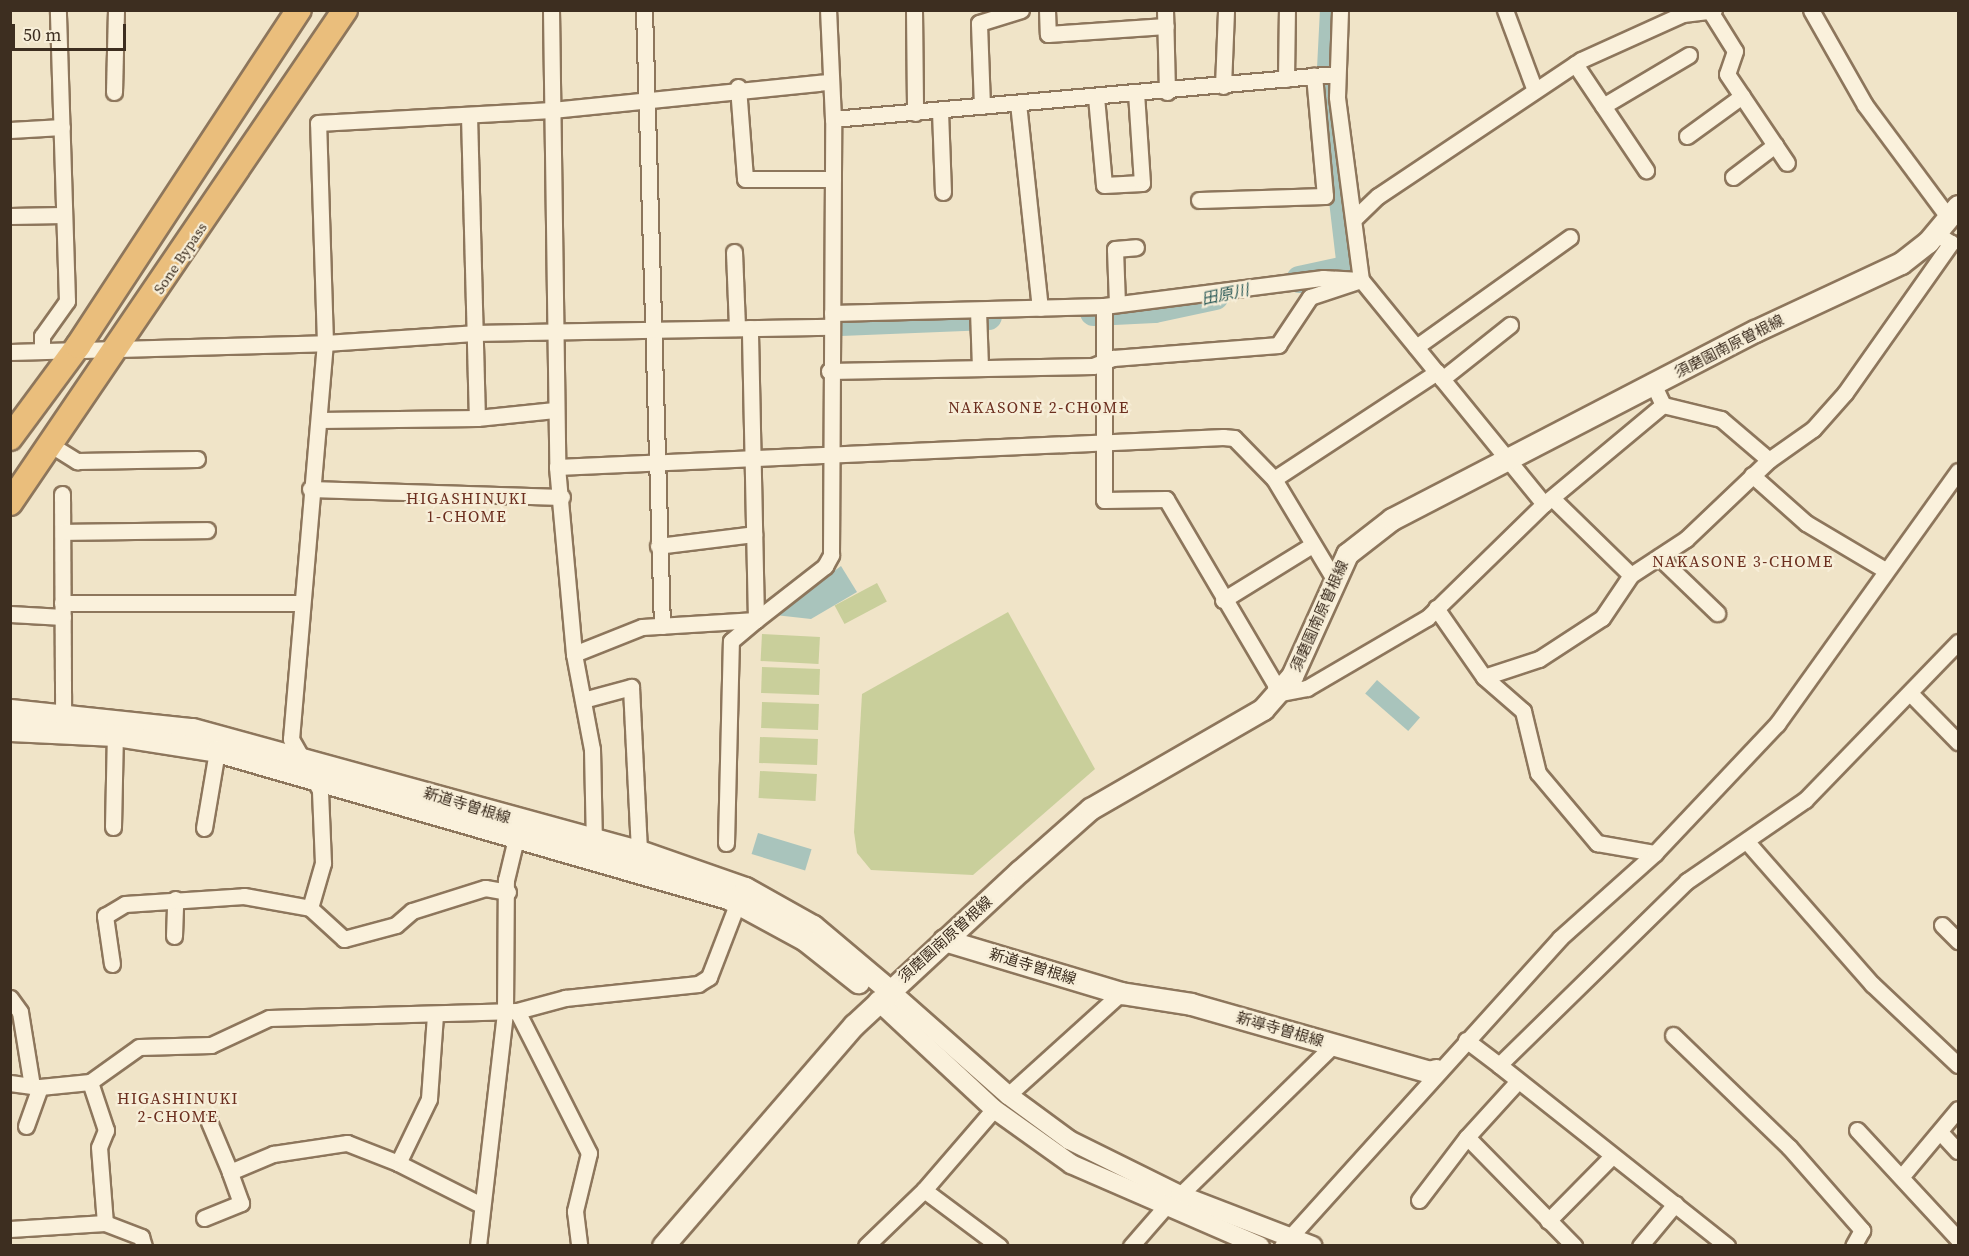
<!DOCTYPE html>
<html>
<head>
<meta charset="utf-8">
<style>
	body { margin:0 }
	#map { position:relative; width:1969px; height:1256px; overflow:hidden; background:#f0e4c8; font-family:"Source Serif 4","Noto Sans JP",serif }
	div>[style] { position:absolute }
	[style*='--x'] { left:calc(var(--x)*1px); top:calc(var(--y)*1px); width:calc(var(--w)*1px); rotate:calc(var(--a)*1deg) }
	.green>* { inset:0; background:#c9cf9b; transform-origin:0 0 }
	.water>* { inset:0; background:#a9c4bc; transform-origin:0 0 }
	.river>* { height:27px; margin:-13.5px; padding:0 13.5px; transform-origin:13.5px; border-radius:13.5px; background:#a9c4bc }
	.roads { filter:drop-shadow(2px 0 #8d765c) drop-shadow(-2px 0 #8d765c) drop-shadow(0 2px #8d765c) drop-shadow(0 -2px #8d765c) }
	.minor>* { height:15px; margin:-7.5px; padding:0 7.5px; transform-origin:7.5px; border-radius:7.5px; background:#faf1dc }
	.tertiary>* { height:18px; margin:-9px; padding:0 9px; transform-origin:9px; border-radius:9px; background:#faf1dc }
	.secondary>* { height:21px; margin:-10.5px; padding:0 10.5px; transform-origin:10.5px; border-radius:10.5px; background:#faf1dc }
	.trunk>* { height:24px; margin:-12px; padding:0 12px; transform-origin:12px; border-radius:12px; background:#eabe7c }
	span { translate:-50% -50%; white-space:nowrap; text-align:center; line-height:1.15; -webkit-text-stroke:4.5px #f7eed8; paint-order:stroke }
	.street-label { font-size:15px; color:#3d2e20 }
	.water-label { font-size:16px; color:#2f5d5a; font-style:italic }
	.neighbourhood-label { font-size:16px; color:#6b2e1e; letter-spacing:1.5px }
	.frame { position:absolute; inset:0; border:12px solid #3d2e20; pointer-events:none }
	.scale { position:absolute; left:12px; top:24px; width:114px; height:27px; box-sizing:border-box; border:3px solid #3d2e20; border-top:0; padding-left:8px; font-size:18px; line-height:21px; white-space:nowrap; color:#3d2e20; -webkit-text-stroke:4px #f7eed8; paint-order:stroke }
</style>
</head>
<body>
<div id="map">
	<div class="green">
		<i style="left:877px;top:583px;width:21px;height:48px;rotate:62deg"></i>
		<i style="clip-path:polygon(1008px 612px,1095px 769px,973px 875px,871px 870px,857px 853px,854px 832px,862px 694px)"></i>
		<i style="left:762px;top:634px;width:58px;height:27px;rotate:3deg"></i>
		<i style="left:762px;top:667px;width:58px;height:26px;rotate:2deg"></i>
		<i style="left:762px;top:702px;width:57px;height:26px;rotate:2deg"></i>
		<i style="left:760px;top:737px;width:58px;height:26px;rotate:2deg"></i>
		<i style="left:760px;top:771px;width:57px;height:27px;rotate:3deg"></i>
	</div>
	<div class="water">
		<i style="clip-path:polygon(841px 566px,857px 592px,811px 619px,775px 615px)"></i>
		<i style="left:1377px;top:680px;width:57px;height:18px;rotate:41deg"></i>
		<i style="left:758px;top:833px;width:56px;height:22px;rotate:17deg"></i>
	</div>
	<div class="river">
		<i style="--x:1299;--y:279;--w:52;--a:-12.2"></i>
		<i style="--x:1350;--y:268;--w:181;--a:-96.7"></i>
		<i style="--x:1329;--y:88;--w:78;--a:-87.1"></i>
		<i style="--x:1093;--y:312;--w:61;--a:-2.8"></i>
		<i style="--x:1154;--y:309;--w:62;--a:-12"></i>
		<i style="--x:840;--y:322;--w:148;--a:-2.3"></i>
	</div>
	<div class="roads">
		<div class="minor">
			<i style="--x:551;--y:10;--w:457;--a:89.2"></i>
			<i style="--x:557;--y:467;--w:188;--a:84.8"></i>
			<i style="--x:574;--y:654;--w:97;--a:79.3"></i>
			<i style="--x:592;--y:749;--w:98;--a:88.8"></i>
			<i style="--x:644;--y:10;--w:616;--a:88.33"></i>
			<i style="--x:914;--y:10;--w:103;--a:89.4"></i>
			<i style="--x:1047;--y:10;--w:24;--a:88"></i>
			<i style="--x:1048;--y:34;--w:118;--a:-3.9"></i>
			<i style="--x:1165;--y:10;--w:82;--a:88.6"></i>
			<i style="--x:1505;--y:10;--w:83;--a:69.6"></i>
			<i style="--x:1811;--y:10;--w:109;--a:60.4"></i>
			<i style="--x:1865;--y:105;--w:141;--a:53.4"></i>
			<i style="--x:1710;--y:11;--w:47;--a:58"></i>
			<i style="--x:1735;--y:51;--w:24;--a:109"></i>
			<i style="--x:1727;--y:74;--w:107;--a:56"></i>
			<i style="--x:1575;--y:64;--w:128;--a:56.2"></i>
			<i style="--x:1286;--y:79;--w:69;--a:-89.2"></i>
			<i style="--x:1223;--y:86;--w:76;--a:-87.7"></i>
			<i style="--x:738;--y:87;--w:92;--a:85.6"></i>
			<i style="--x:745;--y:179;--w:88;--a:0"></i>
			<i style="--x:114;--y:92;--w:82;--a:-88.6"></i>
			<i style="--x:1096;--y:97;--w:88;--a:84.8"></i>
			<i style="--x:1104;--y:185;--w:38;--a:-3"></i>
			<i style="--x:1142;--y:183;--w:90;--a:-93.8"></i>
			<i style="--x:1018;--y:103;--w:206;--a:83.9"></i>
			<i style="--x:982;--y:106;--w:83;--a:-92.1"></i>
			<i style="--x:979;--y:23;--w:44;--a:-17.2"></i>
			<i style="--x:1603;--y:106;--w:100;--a:-30.7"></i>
			<i style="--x:940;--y:111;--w:81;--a:87.9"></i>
			<i style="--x:469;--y:115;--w:303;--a:88.5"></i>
			<i style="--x:477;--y:418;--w:78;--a:-5.9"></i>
			<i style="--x:833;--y:119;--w:505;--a:-5.11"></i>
			<i style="--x:10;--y:130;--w:52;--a:-3.3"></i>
			<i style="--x:1687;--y:136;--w:68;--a:-36"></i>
			<i style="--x:1733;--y:177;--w:53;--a:-37.3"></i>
			<i style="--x:1199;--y:200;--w:126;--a:-1.8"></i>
			<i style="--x:1325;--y:196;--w:121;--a:-95.2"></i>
			<i style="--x:10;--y:216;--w:53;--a:-1.1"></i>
			<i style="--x:1356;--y:217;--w:30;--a:-44"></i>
			<i style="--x:1378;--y:196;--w:244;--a:-33.8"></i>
			<i style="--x:1581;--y:60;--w:112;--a:-24.3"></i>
			<i style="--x:1683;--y:14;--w:31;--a:-7"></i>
			<i style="--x:734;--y:252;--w:76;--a:87.7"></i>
			<i style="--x:1117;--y:304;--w:55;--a:-92.1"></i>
			<i style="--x:1115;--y:249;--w:21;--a:-5"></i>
			<i style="--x:1104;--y:306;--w:194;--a:90"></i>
			<i style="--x:1104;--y:500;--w:62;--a:-0.9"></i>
			<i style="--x:1166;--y:499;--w:215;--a:59.5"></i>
			<i style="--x:1275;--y:684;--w:10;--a:84"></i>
			<i style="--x:1276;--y:694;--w:32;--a:-11"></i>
			<i style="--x:1307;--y:688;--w:139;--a:-30.3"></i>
			<i style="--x:1427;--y:618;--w:163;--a:-44.3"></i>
			<i style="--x:1544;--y:504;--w:289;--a:-129.2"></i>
			<i style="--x:1361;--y:280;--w:185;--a:-97.5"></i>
			<i style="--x:1337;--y:97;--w:87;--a:-88"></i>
			<i style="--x:978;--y:310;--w:57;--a:88"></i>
			<i style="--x:832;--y:313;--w:272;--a:-1.5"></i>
			<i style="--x:1104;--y:306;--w:221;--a:-7.3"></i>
			<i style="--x:1323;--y:278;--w:38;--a:3"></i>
			<i style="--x:42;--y:347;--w:11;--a:-90"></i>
			<i style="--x:42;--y:336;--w:43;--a:-54.5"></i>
			<i style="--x:67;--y:301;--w:291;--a:-91.8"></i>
			<i style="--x:1416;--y:347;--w:189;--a:-35.5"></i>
			<i style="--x:10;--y:352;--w:315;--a:-1.6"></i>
			<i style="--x:325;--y:343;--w:149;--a:-3.8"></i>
			<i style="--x:474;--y:333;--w:357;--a:-1"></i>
			<i style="--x:829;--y:371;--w:264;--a:-1.1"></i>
			<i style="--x:1093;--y:366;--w:22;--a:-22"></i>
			<i style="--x:1113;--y:358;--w:166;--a:-4.5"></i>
			<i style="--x:1278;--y:345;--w:58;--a:-56.3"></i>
			<i style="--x:1310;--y:297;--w:54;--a:-18.4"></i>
			<i style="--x:1442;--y:379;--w:87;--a:-38.5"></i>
			<i style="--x:319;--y:420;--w:158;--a:-0.7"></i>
			<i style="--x:51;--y:445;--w:31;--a:32"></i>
			<i style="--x:77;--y:461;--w:120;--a:-1"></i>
			<i style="--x:1769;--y:460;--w:54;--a:-35.2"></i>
			<i style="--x:1813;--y:429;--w:48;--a:-48.4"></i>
			<i style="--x:1845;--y:393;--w:184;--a:-54.8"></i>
			<i style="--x:1951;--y:243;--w:19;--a:-148"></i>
			<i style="--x:557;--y:467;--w:667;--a:-2.58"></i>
			<i style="--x:1223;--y:437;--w:11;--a:5"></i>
			<i style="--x:1234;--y:438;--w:57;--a:45.7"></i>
			<i style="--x:1274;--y:479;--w:117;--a:59"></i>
			<i style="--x:1752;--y:475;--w:72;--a:41.6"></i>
			<i style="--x:1806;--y:523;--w:92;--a:30.7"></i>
			<i style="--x:1274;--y:479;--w:195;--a:-33.3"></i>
			<i style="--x:310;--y:489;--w:252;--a:1.8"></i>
			<i style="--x:62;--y:494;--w:219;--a:89.7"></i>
			<i style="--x:1552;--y:498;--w:110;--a:44.3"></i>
			<i style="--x:1544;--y:504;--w:155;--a:-39.8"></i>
			<i style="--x:63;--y:532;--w:144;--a:-0.8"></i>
			<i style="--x:658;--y:546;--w:97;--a:-7.1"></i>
			<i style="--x:1659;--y:557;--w:81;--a:44"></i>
			<i style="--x:1223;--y:600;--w:105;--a:-31.7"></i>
			<i style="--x:62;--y:603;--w:238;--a:0"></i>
			<i style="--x:1436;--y:608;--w:84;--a:55.2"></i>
			<i style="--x:1484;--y:677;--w:52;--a:41.1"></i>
			<i style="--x:1523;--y:711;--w:64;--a:76.4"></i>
			<i style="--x:1538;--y:773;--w:92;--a:49.9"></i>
			<i style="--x:1597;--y:843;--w:59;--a:9.8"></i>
			<i style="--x:10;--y:614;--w:53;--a:3.2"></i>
			<i style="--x:574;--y:654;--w:73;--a:-21.7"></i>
			<i style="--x:642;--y:627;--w:114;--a:-3.5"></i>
			<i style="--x:756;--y:620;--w:88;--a:-38"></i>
			<i style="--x:825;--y:566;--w:13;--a:-61"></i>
			<i style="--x:831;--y:555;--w:436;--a:-89.7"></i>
			<i style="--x:833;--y:119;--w:109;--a:-92.6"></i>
			<i style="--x:1484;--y:677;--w:58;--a:-18.1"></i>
			<i style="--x:1539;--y:659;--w:75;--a:-33.1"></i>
			<i style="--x:1602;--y:618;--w:52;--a:-56"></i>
			<i style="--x:1631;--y:575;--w:66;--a:-33.2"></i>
			<i style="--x:1686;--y:539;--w:115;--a:-43.6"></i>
			<i style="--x:1769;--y:460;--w:63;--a:-139.5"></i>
			<i style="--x:1721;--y:419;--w:60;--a:-166.4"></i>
			<i style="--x:1663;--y:405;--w:23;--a:-115"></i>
			<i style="--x:1910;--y:693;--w:69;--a:45.6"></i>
			<i style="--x:583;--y:700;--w:50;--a:-15.2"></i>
			<i style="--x:631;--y:687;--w:164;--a:87.2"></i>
			<i style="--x:113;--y:827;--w:92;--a:-88.8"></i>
			<i style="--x:204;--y:828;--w:78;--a:-80.4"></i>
			<i style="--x:726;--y:843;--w:202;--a:-88.6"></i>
			<i style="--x:731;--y:641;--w:33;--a:-40"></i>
			<i style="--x:756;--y:620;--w:292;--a:-91.2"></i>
			<i style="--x:1748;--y:843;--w:188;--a:48.7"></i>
			<i style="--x:1872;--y:984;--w:118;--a:43.3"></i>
			<i style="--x:508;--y:892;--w:23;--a:-170"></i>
			<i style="--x:485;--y:888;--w:77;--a:162.5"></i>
			<i style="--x:412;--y:911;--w:21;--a:139"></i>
			<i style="--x:396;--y:925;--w:54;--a:164.9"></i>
			<i style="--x:344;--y:939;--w:46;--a:-137.6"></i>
			<i style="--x:310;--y:908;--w:47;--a:-73.9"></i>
			<i style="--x:323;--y:863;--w:73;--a:-92.4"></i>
			<i style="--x:320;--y:790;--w:59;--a:-119.6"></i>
			<i style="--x:291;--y:739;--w:397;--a:-85.1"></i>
			<i style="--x:325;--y:343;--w:220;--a:-91.8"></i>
			<i style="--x:318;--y:123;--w:234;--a:-3.2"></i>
			<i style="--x:552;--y:110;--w:278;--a:-5.8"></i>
			<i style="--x:1942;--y:925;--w:23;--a:45"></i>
			<i style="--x:174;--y:936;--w:37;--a:-88"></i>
			<i style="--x:112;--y:964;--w:49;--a:-98.3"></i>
			<i style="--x:105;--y:916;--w:23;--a:-31"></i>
			<i style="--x:125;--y:904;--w:119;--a:-3.8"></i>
			<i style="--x:244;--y:896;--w:67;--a:10.3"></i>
			<i style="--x:10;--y:998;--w:17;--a:54"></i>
			<i style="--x:20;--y:1012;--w:75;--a:80.8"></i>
			<i style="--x:517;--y:1011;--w:159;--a:63.1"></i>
			<i style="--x:589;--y:1153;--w:60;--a:103.6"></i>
			<i style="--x:575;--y:1211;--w:35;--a:83"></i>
			<i style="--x:435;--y:1015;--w:84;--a:94.1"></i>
			<i style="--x:429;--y:1099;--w:71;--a:115.8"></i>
			<i style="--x:398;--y:1163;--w:91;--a:26.8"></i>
			<i style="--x:1673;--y:1035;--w:161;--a:44"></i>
			<i style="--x:1789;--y:1147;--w:111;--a:48.7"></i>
			<i style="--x:1862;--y:1230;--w:18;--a:119"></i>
			<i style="--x:1466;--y:1040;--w:41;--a:37.1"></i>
			<i style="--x:1499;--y:1065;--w:263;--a:-44.4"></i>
			<i style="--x:1687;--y:881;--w:143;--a:-34.5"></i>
			<i style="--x:1805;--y:800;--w:220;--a:-45.9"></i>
			<i style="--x:1499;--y:1065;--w:291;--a:38.4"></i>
			<i style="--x:1518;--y:1081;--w:76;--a:132.3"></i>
			<i style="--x:1467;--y:1137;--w:153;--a:45.5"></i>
			<i style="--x:90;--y:1082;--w:51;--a:71.6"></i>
			<i style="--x:106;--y:1130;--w:18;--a:112"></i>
			<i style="--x:99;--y:1147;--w:76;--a:85.5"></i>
			<i style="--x:10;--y:1083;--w:30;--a:8"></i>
			<i style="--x:40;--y:1087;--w:50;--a:-5.7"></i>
			<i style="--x:90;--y:1082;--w:60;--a:-35.5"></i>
			<i style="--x:139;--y:1047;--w:72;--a:-1.6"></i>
			<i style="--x:211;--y:1045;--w:64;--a:-25"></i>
			<i style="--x:269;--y:1018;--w:248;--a:-1.6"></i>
			<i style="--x:517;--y:1011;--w:50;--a:-15.2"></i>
			<i style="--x:565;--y:998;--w:134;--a:-6"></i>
			<i style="--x:698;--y:984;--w:13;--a:-32"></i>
			<i style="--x:709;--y:977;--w:80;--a:-68.9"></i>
			<i style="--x:1008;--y:1095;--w:152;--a:-42.1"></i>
			<i style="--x:209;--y:1122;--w:54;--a:67.2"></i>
			<i style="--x:230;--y:1172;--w:47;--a:-22.7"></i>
			<i style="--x:273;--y:1154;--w:75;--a:-8.5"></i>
			<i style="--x:347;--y:1143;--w:55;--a:21.4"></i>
			<i style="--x:26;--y:1126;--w:41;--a:-70.3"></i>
			<i style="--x:1857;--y:1130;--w:149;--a:47.2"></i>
			<i style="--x:1940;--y:1132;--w:26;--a:47"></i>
			<i style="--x:1902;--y:1176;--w:87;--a:-50.1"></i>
			<i style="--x:924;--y:1190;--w:94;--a:36.7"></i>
			<i style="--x:1180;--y:1195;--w:214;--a:-44.4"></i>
			<i style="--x:1419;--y:1200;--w:79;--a:-52.7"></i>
			<i style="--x:204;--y:1218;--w:40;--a:-22"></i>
			<i style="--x:241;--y:1203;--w:33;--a:-110"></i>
			<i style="--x:1548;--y:1221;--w:91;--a:-45.4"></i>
			<i style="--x:10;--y:1229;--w:95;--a:-3.6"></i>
			<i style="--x:105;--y:1223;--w:39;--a:21"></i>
			<i style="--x:141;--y:1237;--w:9;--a:72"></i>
			<i style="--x:478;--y:1246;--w:237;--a:-83.4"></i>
			<i style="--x:505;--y:1011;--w:131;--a:-89.6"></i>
			<i style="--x:506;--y:880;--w:51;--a:-76.5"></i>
			<i style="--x:866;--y:1246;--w:81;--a:-44"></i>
			<i style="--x:924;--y:1190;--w:107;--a:-49.2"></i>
			<i style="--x:1131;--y:1246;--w:52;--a:-48.9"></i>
			<i style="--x:1282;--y:1246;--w:415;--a:-47.9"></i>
			<i style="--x:1560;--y:938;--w:127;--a:-41.8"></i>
			<i style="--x:1655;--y:853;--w:178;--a:-46.6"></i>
			<i style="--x:1777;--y:724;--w:311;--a:-54.4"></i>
			<i style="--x:1640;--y:1246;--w:55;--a:-50.2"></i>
		</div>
		<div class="tertiary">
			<i style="--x:889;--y:990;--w:159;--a:41.4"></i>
			<i style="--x:1008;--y:1095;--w:76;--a:36.4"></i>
			<i style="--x:1069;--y:1140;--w:124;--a:26.4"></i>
			<i style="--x:1180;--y:1195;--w:142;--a:21"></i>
			<i style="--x:878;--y:1001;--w:158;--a:43"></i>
			<i style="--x:994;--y:1109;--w:95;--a:35.5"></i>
			<i style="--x:1071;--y:1164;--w:206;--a:23.5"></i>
		</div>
		<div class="secondary">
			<i style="--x:10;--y:710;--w:183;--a:6"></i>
			<i style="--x:192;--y:729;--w:463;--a:15.3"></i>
			<i style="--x:639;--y:851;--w:112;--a:19.2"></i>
			<i style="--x:745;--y:888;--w:78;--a:29.2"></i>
			<i style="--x:813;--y:926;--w:99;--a:40.1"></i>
			<i style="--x:10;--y:730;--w:105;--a:2.7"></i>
			<i style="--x:115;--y:735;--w:103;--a:8.9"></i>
			<i style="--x:217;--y:751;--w:532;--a:16.05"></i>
			<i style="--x:728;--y:898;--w:88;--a:28.6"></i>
			<i style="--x:805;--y:940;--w:68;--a:38.4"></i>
			<i style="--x:944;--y:940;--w:185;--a:16.7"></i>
			<i style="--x:1121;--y:993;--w:71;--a:8.9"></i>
			<i style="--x:1191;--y:1004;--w:248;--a:15.9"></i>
			<i style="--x:1429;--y:1072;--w:7;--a:-16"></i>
			<i style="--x:663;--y:1246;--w:292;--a:-49.2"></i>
			<i style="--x:854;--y:1025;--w:226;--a:-42.9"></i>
			<i style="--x:1020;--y:871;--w:94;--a:-41.5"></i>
			<i style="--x:1090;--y:809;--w:200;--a:-30"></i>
			<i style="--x:1263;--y:709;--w:44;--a:-48.7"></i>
			<i style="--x:1292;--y:676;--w:134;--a:-65.7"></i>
			<i style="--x:1347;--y:554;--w:57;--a:-37.9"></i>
			<i style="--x:1392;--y:519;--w:409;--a:-27.4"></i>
			<i style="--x:1755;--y:331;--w:161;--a:-25"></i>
			<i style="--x:1901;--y:263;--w:34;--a:-38"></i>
			<i style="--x:1928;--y:242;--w:47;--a:-50.2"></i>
		</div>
		<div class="trunk">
			<i style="--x:10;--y:438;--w:114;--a:-53.5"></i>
			<i style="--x:78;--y:346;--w:402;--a:-56.7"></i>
			<i style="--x:10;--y:503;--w:596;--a:-55.8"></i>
		</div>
	</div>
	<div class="street-label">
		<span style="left:180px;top:258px;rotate:-56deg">Sone Bypass</span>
		<span style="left:1729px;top:346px;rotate:-27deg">須磨園南原曽根線</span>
		<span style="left:1319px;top:616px;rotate:-66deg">須磨園南原曽根線</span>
		<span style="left:467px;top:805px;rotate:17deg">新道寺曽根線</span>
		<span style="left:945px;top:939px;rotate:-42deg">須磨園南原曽根線</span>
		<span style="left:1033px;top:966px;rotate:17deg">新道寺曽根線</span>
		<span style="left:1280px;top:1029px;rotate:16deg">新導寺曽根線</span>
	</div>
	<div class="water-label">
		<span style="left:1225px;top:294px;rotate:-12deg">田原川</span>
	</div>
	<div class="neighbourhood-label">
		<span style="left:1039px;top:407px">NAKASONE 2-CHOME</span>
		<span style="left:467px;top:507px">HIGASHINUKI<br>1-CHOME</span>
		<span style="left:1743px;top:561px">NAKASONE 3-CHOME</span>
		<span style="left:178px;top:1107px">HIGASHINUKI<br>2-CHOME</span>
	</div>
	<div class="frame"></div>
	<div class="scale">50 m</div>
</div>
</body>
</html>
